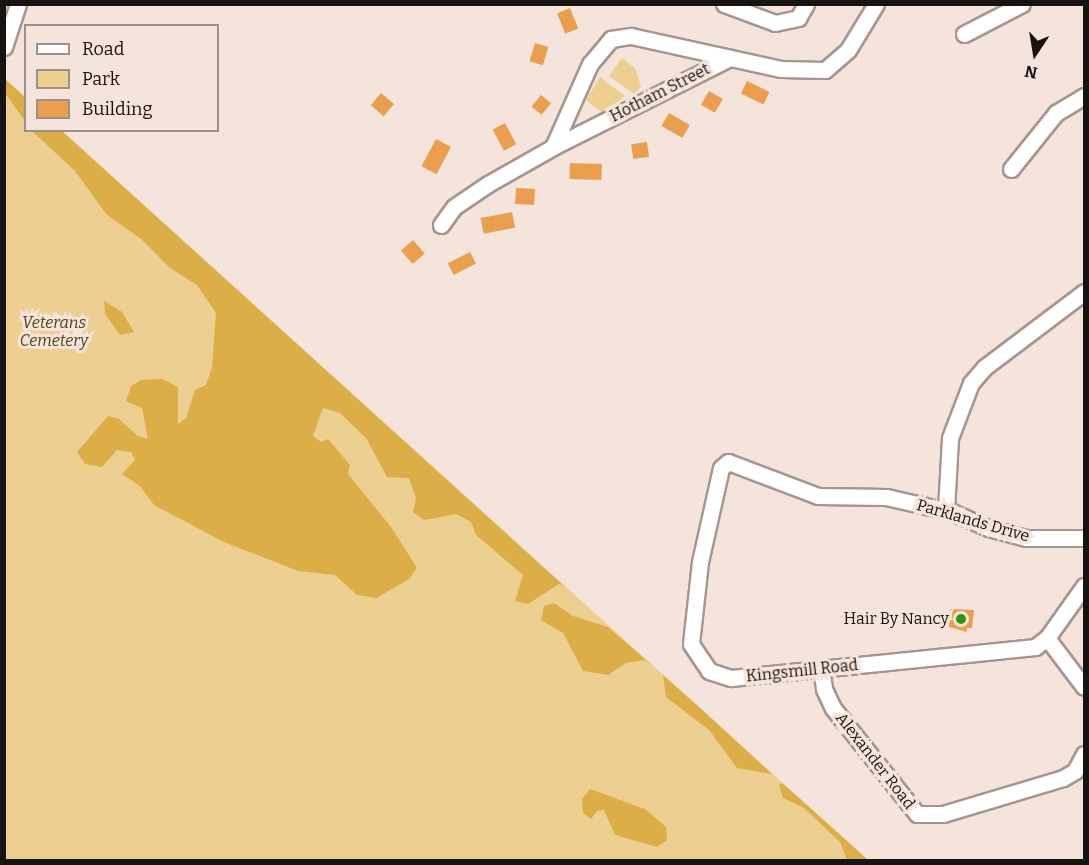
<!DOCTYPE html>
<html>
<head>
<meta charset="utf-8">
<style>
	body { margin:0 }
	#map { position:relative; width:1089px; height:865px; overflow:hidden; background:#f5e4dc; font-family:Bitter,serif }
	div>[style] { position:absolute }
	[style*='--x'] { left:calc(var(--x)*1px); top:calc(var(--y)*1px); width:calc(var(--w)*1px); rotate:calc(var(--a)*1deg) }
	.green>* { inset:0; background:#edcf92 }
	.forest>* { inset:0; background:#dcae47 }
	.building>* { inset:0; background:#e99f4f; transform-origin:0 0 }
	.roads { filter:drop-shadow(2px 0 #a6968f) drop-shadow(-2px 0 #a6968f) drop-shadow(0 2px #a6968f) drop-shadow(0 -2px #a6968f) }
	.minor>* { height:15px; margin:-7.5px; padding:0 7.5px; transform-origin:7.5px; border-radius:7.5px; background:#fff }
	.dots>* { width:16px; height:16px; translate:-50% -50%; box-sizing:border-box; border:3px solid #f5e4dc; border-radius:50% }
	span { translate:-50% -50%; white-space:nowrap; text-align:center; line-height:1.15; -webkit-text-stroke:6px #f5e4dc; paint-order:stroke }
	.street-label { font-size:16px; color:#181210 }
	.park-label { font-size:16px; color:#554218; font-style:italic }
	.poi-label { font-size:16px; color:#181210 }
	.right { translate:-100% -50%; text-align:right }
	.frame { position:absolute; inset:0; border:6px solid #181210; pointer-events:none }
	.legend { position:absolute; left:24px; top:24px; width:195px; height:108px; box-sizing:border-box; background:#f5e4dc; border:2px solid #9d908a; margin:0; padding:8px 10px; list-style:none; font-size:18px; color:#181210 }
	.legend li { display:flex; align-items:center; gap:12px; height:30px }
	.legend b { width:30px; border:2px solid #9d908a }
	.north { position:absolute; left:1005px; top:24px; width:60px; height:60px; -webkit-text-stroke:4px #f5e4dc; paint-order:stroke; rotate:192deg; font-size:16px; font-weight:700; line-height:24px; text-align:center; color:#181210 }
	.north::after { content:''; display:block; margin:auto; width:21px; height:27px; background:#181210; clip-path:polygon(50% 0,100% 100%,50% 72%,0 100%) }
</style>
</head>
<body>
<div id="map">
	<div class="green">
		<i style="clip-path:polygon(622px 58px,635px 68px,641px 87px,634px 94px,609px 76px)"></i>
		<i style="clip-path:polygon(600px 77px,625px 96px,604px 114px,586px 100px)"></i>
		<i style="clip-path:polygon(5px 79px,25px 97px,26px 130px,62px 131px,868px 860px,5px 860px)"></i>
	</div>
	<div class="forest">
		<i style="clip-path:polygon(5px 79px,25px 97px,25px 121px,5px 93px)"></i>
		<i style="clip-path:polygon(32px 131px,62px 131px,564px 586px,559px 584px,528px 604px,515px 601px,523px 575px,476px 535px,471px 522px,456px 514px,424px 520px,413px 512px,416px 498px,409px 478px,387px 477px,366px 438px,340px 413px,323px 408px,313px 436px,321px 442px,328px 439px,350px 465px,348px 474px,391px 527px,417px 568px,409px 579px,376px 598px,357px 595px,335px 575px,298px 571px,224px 542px,154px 505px,140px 486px,122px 474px,135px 460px,131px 452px,117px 450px,102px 467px,85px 464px,77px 452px,108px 416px,119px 419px,138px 436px,148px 439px,142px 408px,126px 401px,131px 386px,141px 380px,162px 379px,178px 387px,178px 424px,186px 418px,195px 390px,206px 385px,212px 367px,216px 313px,197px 285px,170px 268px,141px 239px,107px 215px,75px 171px)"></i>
		<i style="clip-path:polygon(104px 301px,122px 312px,134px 332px,120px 335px,105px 314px)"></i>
		<i style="clip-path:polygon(554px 603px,573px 616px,608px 627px,653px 666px,645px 660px,626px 663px,608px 675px,583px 671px,563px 633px,541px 620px,544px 606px)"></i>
		<i style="clip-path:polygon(663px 675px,698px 706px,772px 774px,737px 768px,709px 730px,666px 697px)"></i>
		<i style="clip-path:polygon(782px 783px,836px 831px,868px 860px,847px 860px,840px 842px,804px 808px,783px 798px,779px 785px)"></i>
		<i style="clip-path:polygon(590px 789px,645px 809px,666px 827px,667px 840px,657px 847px,615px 835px,604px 810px,597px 811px,591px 819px,583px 813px,582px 799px)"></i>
	</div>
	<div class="building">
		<i style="left:570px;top:8px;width:22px;height:14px;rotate:68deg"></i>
		<i style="left:535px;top:43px;width:14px;height:19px;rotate:17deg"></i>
		<i style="left:747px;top:81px;width:25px;height:14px;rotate:26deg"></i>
		<i style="left:709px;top:91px;width:16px;height:16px;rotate:30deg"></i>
		<i style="left:381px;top:93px;width:17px;height:16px;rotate:40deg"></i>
		<i style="left:541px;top:95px;width:13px;height:15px;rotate:39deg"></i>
		<i style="left:669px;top:113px;width:24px;height:15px;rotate:30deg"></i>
		<i style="left:505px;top:123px;width:24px;height:14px;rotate:62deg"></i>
		<i style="left:436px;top:139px;width:17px;height:31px;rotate:28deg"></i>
		<i style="left:647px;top:142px;width:15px;height:16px;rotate:82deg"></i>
		<i style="left:570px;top:163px;width:32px;height:16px;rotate:2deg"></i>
		<i style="left:516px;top:188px;width:19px;height:16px;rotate:3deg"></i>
		<i style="left:512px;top:212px;width:16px;height:32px;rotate:79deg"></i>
		<i style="left:413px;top:240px;width:18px;height:16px;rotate:49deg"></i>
		<i style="left:470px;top:252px;width:13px;height:25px;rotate:63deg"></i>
		<i style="clip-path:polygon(950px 609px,974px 610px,972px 628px,967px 628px,967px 632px,949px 627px)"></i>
	</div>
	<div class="roads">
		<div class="minor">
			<i style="--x:724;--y:4;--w:54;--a:20.4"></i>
			<i style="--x:775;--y:23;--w:24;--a:-12"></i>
			<i style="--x:798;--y:18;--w:16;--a:-60"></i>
			<i style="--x:964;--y:34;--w:65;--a:-27.3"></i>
			<i style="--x:4;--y:47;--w:45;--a:-72"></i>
			<i style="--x:553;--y:147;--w:91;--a:-66"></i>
			<i style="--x:590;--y:64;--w:33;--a:-50"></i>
			<i style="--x:611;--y:39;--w:20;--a:-9"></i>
			<i style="--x:631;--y:36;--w:154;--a:12.4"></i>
			<i style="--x:781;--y:69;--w:44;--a:1.3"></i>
			<i style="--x:825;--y:70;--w:30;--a:-41"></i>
			<i style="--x:848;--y:50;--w:54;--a:-58.7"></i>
			<i style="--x:1011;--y:169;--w:72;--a:-51.2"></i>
			<i style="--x:1056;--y:113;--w:33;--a:-31"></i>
			<i style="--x:441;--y:225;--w:22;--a:-54"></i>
			<i style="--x:454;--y:207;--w:41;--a:-34.1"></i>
			<i style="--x:488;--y:184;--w:75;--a:-29.6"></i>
			<i style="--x:553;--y:147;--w:198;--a:-26.7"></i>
			<i style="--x:946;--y:510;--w:72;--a:-86.8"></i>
			<i style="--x:950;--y:438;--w:59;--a:-69.1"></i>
			<i style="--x:971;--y:383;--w:21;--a:-49"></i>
			<i style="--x:985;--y:367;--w:124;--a:-37.1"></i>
			<i style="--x:1084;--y:538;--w:58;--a:180"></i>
			<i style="--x:1026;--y:538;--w:39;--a:-165"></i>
			<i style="--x:988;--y:528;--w:39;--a:-156"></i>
			<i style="--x:952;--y:512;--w:68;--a:-167.2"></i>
			<i style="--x:886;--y:497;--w:68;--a:-179.2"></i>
			<i style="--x:818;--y:496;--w:96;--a:-159.3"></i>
			<i style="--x:728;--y:462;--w:9;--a:139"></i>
			<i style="--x:721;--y:468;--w:96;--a:102.6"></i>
			<i style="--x:700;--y:562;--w:82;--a:96.3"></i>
			<i style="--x:691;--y:644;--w:32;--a:56"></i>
			<i style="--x:709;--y:671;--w:23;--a:18"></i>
			<i style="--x:731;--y:678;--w:306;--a:-5.8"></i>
			<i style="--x:1035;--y:647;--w:15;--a:-37"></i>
			<i style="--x:1047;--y:638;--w:64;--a:-54.6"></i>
			<i style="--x:1047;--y:638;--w:61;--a:52.9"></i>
			<i style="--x:821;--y:669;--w:20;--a:81"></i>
			<i style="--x:824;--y:689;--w:21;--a:65"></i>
			<i style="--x:833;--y:708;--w:135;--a:51.6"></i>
			<i style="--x:917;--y:814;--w:26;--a:0"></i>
			<i style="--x:943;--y:814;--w:125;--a:-16.7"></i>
			<i style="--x:1063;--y:778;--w:14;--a:-30"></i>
			<i style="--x:1075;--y:771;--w:19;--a:-62"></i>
		</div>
	</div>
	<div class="dots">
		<i style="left:961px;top:619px;background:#33920e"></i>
	</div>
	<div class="street-label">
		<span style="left:660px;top:93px;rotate:-27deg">Hotham Street</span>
		<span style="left:973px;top:521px;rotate:16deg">Parklands Drive</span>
		<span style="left:802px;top:671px;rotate:-6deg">Kingsmill Road</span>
		<span style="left:875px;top:761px;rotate:52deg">Alexander Road</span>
	</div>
	<div class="park-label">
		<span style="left:54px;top:332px">Veterans<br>Cemetery</span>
	</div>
	<div class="poi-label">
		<span class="right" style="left:949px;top:619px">Hair By Nancy</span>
	</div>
	<div class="frame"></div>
	<ul class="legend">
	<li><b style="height:8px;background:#fff"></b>Road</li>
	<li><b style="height:16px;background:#edcf92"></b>Park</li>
	<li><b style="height:16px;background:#e99f4f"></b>Building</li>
	</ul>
	<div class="north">N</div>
</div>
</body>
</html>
